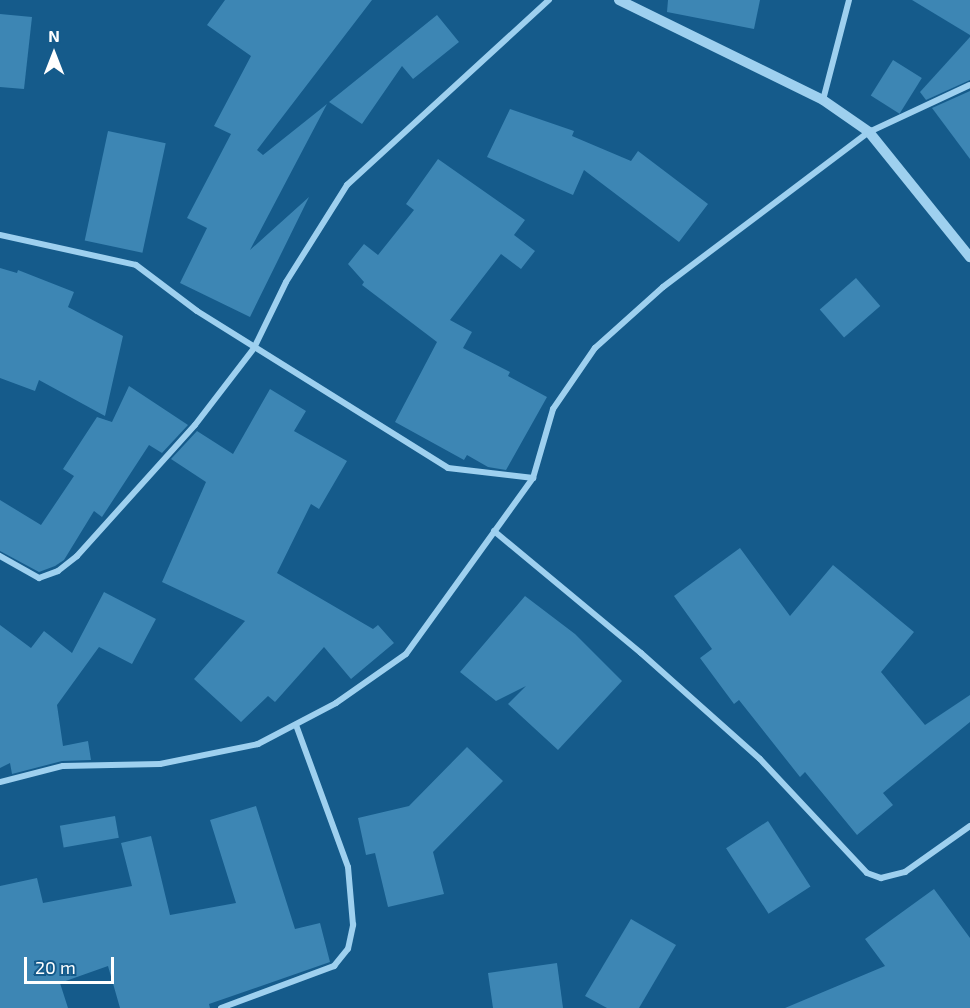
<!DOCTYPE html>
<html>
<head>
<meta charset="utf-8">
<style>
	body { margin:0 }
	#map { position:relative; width:970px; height:1008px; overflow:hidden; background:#155b8b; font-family:"Exo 2",sans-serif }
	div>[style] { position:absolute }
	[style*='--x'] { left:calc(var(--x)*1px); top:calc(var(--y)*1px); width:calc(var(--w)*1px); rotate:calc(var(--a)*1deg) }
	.building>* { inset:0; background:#3d86b4; transform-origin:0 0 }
	.minor>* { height:6px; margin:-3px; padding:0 3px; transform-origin:3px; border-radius:3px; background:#9ed0ef }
	.tertiary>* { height:10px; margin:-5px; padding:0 5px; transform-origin:5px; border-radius:5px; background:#9ed0ef }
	span { translate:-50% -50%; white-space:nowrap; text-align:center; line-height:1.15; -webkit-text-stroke:5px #155b8b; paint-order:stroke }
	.north { position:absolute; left:24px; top:24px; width:60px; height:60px; -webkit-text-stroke:4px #155b8b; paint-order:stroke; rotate:0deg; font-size:16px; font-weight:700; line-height:24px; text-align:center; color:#fff }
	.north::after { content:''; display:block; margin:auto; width:21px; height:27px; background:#fff; clip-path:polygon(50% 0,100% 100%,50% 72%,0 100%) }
	.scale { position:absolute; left:24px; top:957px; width:90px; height:27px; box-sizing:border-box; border:3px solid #fff; border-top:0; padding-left:8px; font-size:18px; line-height:21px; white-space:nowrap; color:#fff; -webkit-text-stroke:4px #155b8b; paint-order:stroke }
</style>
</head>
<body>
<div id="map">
	<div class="building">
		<i style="clip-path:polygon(225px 0,372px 0,257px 150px,263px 155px,327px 104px,250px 250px,309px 197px,250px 317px,180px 283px,207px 228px,187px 218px,231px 134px,214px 126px,251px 56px,207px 25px)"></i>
		<i style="clip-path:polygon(668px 0,760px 0,754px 29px,667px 12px)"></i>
		<i style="clip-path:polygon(912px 0,970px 0,970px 35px)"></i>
		<i style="clip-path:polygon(0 14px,32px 17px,24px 89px,0 87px)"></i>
		<i style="clip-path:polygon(437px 15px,459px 42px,413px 79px,402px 66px,362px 124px,329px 102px)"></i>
		<i style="clip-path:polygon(970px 37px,970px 80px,926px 100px,920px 92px)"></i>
		<i style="left:893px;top:60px;width:34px;height:42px;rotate:32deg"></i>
		<i style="clip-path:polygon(970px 91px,970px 159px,932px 108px)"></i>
		<i style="clip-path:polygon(510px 109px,574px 131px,572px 136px,631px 161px,638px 151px,708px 204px,679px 242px,584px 170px,573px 195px,487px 157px)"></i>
		<i style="left:108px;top:131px;width:59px;height:112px;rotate:12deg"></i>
		<i style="clip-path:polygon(438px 159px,525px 220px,514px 235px,535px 251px,521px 269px,501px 254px,450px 320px,472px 332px,463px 348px,510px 372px,508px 376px,547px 397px,506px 470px,488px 467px,467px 455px,464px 460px,395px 422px,437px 342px,362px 285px,364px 282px,348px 264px,364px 244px,378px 255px,414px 210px,406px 204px)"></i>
		<i style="clip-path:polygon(0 268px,17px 273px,18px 270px,74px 292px,68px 307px,123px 336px,105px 416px,39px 380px,35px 391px,0 378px)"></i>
		<i style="left:856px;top:278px;width:37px;height:48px;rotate:49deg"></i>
		<i style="clip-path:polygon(129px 386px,188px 425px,162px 453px,149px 445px,102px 517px,94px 511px,64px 560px,55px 566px,39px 572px,0 551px,0 500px,41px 525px,74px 476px,63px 469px,97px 417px,112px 422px)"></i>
		<i style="clip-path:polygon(270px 389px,306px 411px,294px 431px,347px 461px,319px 509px,311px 504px,277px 573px,373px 629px,378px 625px,394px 643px,351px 679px,324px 647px,275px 702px,268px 696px,241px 722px,194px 679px,245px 621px,162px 582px,206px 482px,171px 459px,197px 431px,233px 454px)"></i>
		<i style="clip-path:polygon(740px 548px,790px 616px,833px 565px,914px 632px,881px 672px,925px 725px,970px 695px,970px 722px,883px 793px,893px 805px,857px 835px,805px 772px,800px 777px,739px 700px,734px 704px,700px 658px,712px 649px,674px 596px)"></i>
		<i style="clip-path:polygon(104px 592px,156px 619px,132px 664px,99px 647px,57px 705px,63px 746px,88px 741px,91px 760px,62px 761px,12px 774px,10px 763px,0 768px,0 625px,31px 648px,44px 631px,72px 653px)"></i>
		<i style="clip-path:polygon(525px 596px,575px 634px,622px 681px,558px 750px,508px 704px,526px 686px,496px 701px,460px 672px)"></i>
		<i style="clip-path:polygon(467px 747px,503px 781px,433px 852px,444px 894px,388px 907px,375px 853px,366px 855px,358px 818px,409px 806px)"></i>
		<i style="clip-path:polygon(256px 806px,295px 929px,320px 923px,330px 962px,209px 1004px,210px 1008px,120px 1008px,108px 966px,60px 983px,68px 1008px,0 1008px,0 886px,37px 878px,43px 903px,132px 886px,121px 843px,151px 836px,170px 915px,236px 903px,210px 820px)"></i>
		<i style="left:115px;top:816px;width:22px;height:56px;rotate:80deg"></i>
		<i style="left:768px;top:821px;width:78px;height:50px;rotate:57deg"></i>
		<i style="clip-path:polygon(934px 889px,970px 938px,970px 1008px,785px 1008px,885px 966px,865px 939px)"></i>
		<i style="clip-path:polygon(631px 919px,676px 945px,639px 1008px,607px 1008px,585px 996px)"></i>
		<i style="clip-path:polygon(557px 963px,563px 1008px,493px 1008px,488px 973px)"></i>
	</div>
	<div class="minor">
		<i style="--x:823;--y:100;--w:103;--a:-75.4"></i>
		<i style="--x:0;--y:235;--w:139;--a:12.4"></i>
		<i style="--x:136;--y:265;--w:76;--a:37"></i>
		<i style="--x:197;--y:311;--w:296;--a:32"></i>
		<i style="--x:448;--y:468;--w:86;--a:6.7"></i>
		<i style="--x:494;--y:531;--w:191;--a:39.7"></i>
		<i style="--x:641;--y:653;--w:159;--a:41.7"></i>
		<i style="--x:760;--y:759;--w:156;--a:46.8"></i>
		<i style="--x:867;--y:873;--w:15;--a:20"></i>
		<i style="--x:881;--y:878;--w:25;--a:-14"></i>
		<i style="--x:905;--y:872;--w:80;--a:-35.3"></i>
		<i style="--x:0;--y:556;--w:45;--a:29.4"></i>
		<i style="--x:39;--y:578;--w:20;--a:-20"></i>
		<i style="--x:58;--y:571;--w:24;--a:-38"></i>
		<i style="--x:77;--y:556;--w:176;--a:-48"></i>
		<i style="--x:195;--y:425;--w:97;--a:-52.5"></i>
		<i style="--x:254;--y:348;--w:73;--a:-64.1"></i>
		<i style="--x:286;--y:282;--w:115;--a:-57.8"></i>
		<i style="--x:347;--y:185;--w:274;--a:-42.5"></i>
		<i style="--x:0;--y:782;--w:65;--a:-14.3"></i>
		<i style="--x:63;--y:766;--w:97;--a:-1.2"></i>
		<i style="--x:160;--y:764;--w:100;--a:-11.5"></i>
		<i style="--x:258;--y:744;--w:88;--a:-27.7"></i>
		<i style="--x:336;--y:703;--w:85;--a:-35"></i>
		<i style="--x:406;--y:654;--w:217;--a:-54.2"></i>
		<i style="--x:533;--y:478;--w:72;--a:-73.8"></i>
		<i style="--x:553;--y:409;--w:74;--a:-55.5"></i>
		<i style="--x:595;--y:348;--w:91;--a:-41.9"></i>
		<i style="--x:663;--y:287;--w:258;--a:-37"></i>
		<i style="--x:869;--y:132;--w:111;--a:-25"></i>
		<i style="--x:221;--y:1008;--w:121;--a:-20.4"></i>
		<i style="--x:334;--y:966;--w:22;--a:-51"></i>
		<i style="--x:348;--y:949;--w:25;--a:-78"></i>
		<i style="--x:353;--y:925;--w:58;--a:-94.9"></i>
		<i style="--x:348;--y:867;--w:151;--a:-110.1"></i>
	</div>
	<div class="tertiary">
		<i style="--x:619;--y:0;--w:227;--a:26.1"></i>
		<i style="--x:823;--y:100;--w:56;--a:34.8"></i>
		<i style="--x:869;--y:132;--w:161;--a:51.1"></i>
	</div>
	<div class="north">N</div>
	<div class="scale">20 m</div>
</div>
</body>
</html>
